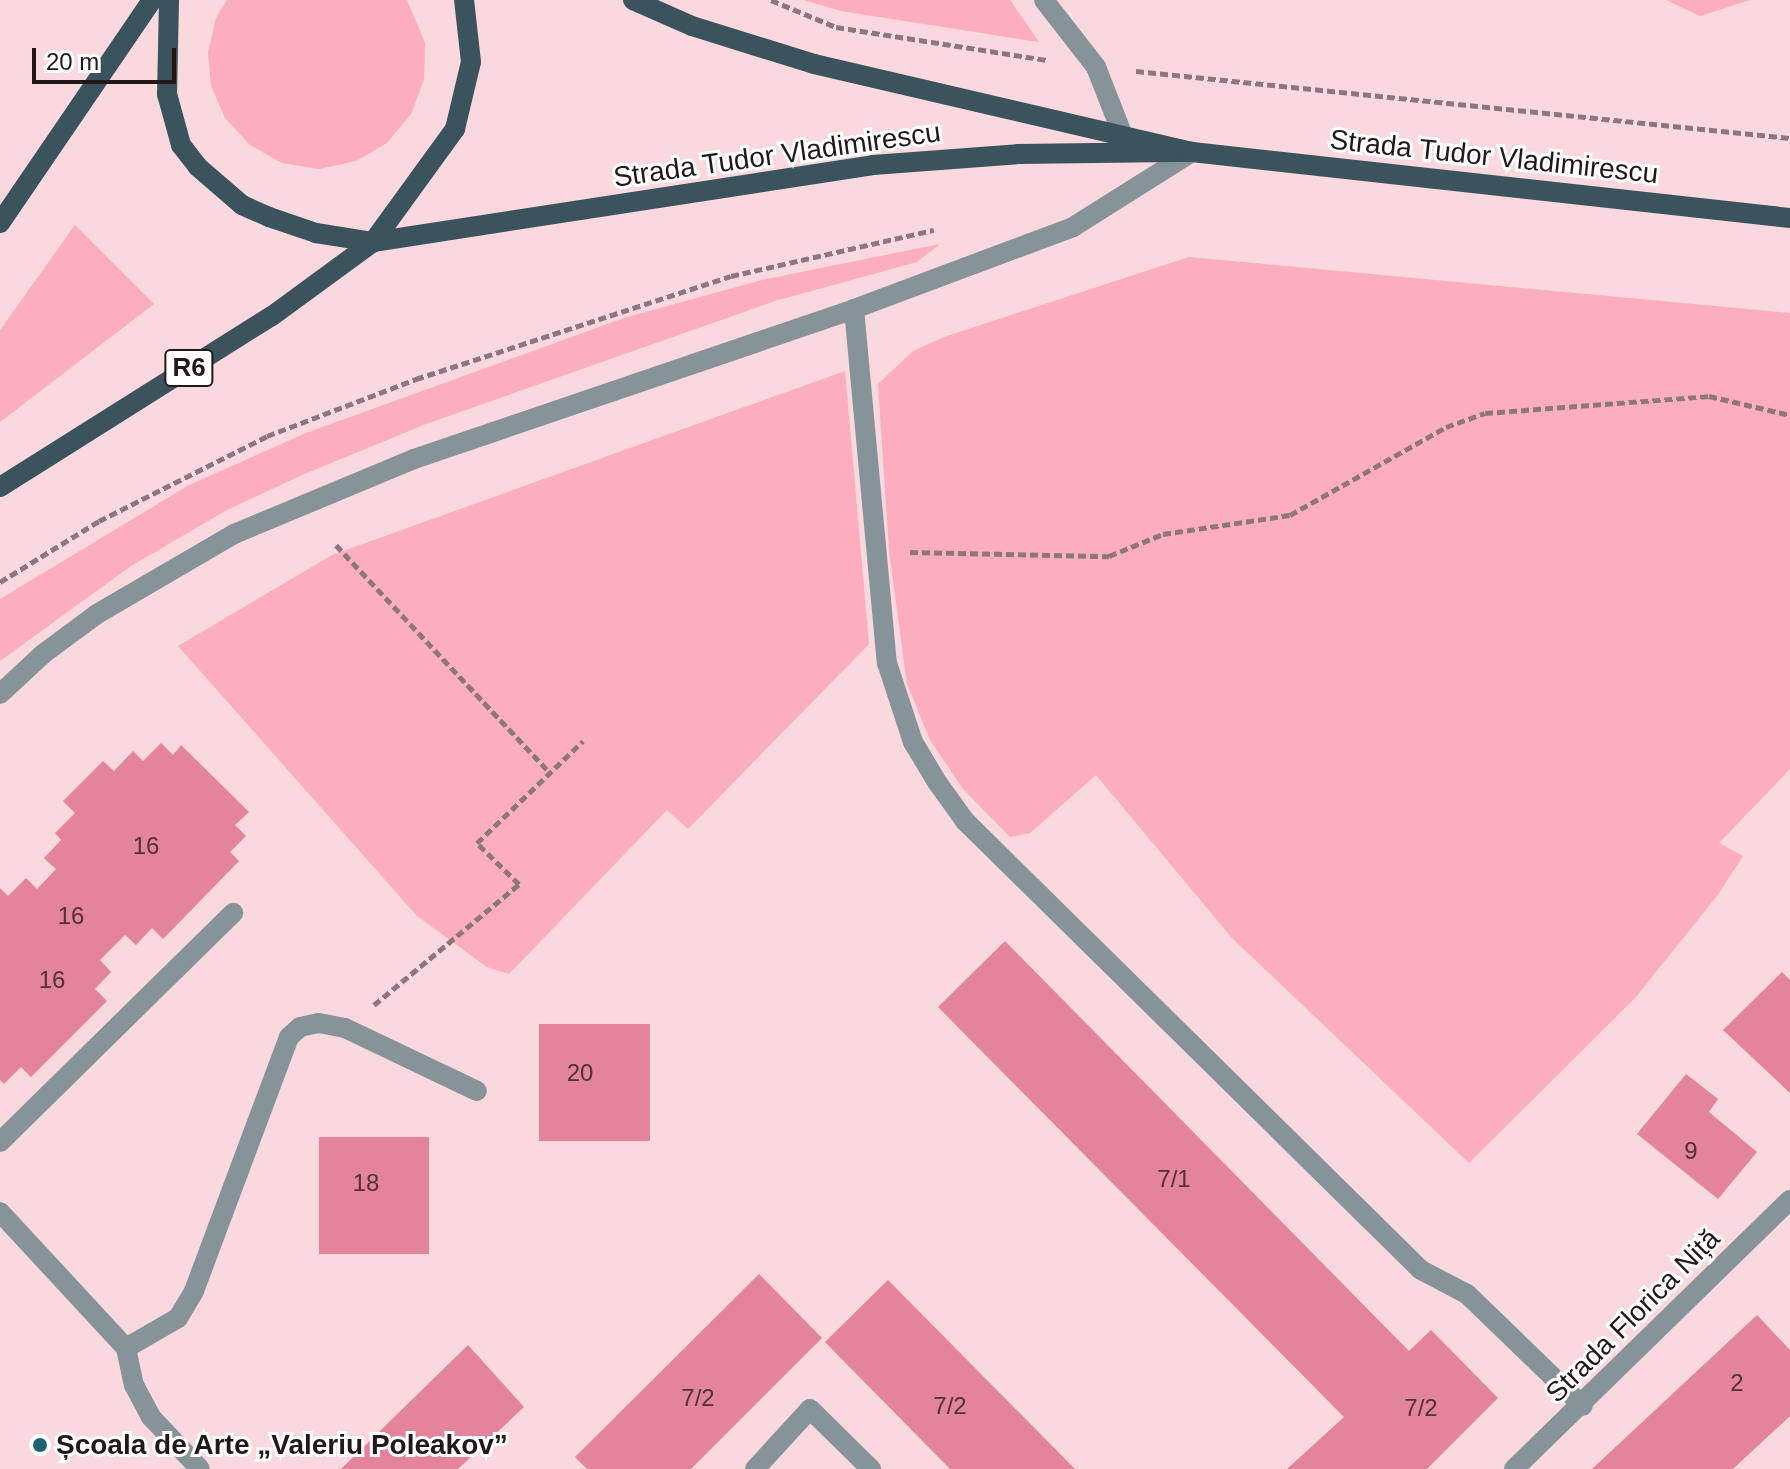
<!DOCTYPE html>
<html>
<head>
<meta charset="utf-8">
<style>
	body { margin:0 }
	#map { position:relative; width:1790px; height:1469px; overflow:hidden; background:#f9d8de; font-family:Helvetica,sans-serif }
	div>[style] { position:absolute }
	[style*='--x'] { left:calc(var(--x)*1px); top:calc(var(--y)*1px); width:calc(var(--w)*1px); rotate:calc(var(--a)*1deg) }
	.green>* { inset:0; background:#fcadbe }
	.building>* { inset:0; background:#e3849b; transform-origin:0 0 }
	.path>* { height:5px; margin-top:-2.5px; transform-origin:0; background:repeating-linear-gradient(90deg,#8d777b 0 8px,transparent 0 12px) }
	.minor>* { height:20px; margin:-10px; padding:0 10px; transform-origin:10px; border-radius:10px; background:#869398 }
	.major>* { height:20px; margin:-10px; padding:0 10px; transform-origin:10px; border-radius:10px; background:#3b535c }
	.dots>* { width:22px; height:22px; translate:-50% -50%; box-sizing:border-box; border:4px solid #fff; border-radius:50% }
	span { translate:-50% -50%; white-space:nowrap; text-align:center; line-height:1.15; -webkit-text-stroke:6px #fff; paint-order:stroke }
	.number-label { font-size:24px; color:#52323a }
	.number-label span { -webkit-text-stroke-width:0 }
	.shield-label span { padding:2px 6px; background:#fff; border:2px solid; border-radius:6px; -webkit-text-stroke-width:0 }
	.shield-label { font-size:26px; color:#221719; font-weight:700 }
	.street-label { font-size:28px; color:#221719 }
	.poi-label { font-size:28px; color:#221719; font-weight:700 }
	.left { translate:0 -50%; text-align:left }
	.scale { position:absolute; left:32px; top:48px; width:144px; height:36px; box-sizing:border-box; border:4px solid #221719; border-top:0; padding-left:10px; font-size:24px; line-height:28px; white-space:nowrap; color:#221719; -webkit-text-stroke:6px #fff; paint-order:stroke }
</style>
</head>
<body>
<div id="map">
	<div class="green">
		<i style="clip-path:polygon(227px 0,407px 0,425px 43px,424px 80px,411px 114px,387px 143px,356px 161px,319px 169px,282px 163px,250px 145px,225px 118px,211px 86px,208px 52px,216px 18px)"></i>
		<i style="clip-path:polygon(804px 0,1010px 0,1039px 42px,841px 11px)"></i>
		<i style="clip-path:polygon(1666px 0,1750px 0,1700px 16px)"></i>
		<i style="clip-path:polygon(75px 225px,154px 304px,0 422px,0 330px)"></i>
		<i style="clip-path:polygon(940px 244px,917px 262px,775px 301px,426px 424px,302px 475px,227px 510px,131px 566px,0 661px,0 599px,189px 485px,306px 433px,624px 318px,762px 280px)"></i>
		<i style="clip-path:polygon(1189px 257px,1790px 313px,1790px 769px,1719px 843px,1743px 856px,1717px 896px,1635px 998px,1469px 1163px,1232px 938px,1096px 775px,1030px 833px,1010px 837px,963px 789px,930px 740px,907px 684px,889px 551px,878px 384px,913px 351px,944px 337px)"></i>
		<i style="clip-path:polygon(845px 371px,869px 644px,688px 829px,667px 810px,509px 974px,487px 967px,417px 916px,178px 646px,332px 555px)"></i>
	</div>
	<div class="building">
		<i style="clip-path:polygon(161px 743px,173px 755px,181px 745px,249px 812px,235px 825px,246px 836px,230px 852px,239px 861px,163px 939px,152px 928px,136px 945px,125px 935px,100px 960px,111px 972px,95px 989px,107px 1001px,31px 1077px,21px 1067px,4px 1084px,0 1080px,0 888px,8px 896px,26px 878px,37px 889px,56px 869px,44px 858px,61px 840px,55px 833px,75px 813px,63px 801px,103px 761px,114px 771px,133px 751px,143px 761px)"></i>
		<i style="clip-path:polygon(1005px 941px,1409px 1351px,1431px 1330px,1498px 1398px,1427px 1469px,1287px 1469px,1344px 1417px,938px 1007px)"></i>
		<i style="clip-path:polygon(1782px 972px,1790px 980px,1790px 1093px,1723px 1030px)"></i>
		<i style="left:539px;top:1024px;width:111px;height:117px"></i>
		<i style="clip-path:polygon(1686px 1074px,1718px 1099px,1709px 1112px,1757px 1152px,1718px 1199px,1637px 1134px)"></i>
		<i style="left:319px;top:1137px;width:110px;height:117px"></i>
		<i style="clip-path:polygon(759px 1274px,822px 1338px,691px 1469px,587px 1469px,575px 1457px)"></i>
		<i style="clip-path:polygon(888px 1280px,1075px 1469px,950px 1469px,825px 1342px)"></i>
		<i style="clip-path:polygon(1757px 1315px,1790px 1350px,1790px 1416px,1733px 1469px,1592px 1469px)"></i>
		<i style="clip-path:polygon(468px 1345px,524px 1407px,458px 1469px,341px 1469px)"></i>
	</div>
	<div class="path">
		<i style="--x:771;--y:0;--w:70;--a:22.6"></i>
		<i style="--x:836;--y:27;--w:214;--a:8.9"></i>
		<i style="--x:1136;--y:71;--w:657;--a:5.85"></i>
		<i style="--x:336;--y:545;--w:314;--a:46.8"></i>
		<i style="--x:910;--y:552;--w:199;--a:1.2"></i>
		<i style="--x:1109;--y:556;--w:58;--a:-22.2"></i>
		<i style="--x:1163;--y:534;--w:128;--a:-8.5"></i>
		<i style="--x:1290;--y:515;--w:179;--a:-29.4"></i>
		<i style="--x:1446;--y:427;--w:41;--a:-19.7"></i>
		<i style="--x:1485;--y:413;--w:225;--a:-4.3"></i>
		<i style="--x:1709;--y:396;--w:83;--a:13.2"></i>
		<i style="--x:0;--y:582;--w:116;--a:-31.6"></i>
		<i style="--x:99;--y:521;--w:188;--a:-26.8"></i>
		<i style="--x:267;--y:436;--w:160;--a:-20.9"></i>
		<i style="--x:416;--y:379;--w:331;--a:-18.1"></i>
		<i style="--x:731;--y:276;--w:208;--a:-12.8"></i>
		<i style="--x:374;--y:1005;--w:189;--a:-39.8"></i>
		<i style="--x:519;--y:884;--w:59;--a:-135.7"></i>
		<i style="--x:477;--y:843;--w:147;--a:-43.9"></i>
	</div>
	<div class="minor">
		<i style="--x:1044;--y:0;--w:85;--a:52.2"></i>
		<i style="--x:1096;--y:67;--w:74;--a:68.6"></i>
		<i style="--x:854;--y:309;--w:356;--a:84.7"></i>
		<i style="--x:887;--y:663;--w:83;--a:71.8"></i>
		<i style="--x:913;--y:742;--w:47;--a:59"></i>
		<i style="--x:937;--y:782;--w:48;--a:54.3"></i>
		<i style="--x:965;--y:821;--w:640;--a:44.56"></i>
		<i style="--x:1421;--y:1270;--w:52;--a:27.6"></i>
		<i style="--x:1467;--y:1294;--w:161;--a:44"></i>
		<i style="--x:0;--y:694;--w:59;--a:-42.9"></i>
		<i style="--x:43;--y:654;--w:67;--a:-36.5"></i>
		<i style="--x:97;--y:614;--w:159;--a:-30.3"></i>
		<i style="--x:234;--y:534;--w:195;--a:-22.6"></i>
		<i style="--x:414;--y:459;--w:465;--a:-18.8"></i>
		<i style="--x:854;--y:309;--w:234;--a:-20.5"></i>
		<i style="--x:1073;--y:227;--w:141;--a:-32.2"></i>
		<i style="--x:0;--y:1142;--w:327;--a:-44.5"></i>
		<i style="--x:0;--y:1212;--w:185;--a:47.2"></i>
		<i style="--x:126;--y:1348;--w:38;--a:78"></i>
		<i style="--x:134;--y:1385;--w:36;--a:62"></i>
		<i style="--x:151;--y:1417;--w:71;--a:46.7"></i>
		<i style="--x:126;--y:1348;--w:60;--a:-30"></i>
		<i style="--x:178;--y:1318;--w:31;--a:-59"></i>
		<i style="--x:194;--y:1291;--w:271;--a:-69.5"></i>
		<i style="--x:289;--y:1037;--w:15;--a:-42"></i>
		<i style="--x:300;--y:1027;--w:19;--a:-12"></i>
		<i style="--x:319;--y:1023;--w:26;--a:11"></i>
		<i style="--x:345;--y:1028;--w:146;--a:25.5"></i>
		<i style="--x:755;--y:1469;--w:81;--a:-47.5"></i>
		<i style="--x:810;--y:1409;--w:86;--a:44.5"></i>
		<i style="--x:1514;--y:1469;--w:385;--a:-44.3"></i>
	</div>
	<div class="major">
		<i style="--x:169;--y:0;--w:94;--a:91.2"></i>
		<i style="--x:167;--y:94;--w:53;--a:74.6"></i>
		<i style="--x:181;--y:145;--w:28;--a:52"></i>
		<i style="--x:198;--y:167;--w:58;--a:40.8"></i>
		<i style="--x:242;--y:205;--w:30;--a:24"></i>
		<i style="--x:269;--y:217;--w:50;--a:18.8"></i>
		<i style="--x:316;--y:233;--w:58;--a:9"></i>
		<i style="--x:373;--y:242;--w:506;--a:-8.75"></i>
		<i style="--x:873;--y:165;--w:145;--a:-4.3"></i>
		<i style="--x:1018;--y:154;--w:174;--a:-0.7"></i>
		<i style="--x:633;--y:0;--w:64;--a:23.8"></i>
		<i style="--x:692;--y:26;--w:128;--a:17.3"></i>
		<i style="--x:814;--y:64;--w:388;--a:13.1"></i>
		<i style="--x:1192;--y:152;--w:602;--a:6.3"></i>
		<i style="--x:0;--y:223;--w:270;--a:-55.7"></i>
		<i style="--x:0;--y:487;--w:321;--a:-32.2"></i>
		<i style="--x:272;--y:316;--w:125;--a:-36.2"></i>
		<i style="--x:373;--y:242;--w:140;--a:-54"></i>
		<i style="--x:455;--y:129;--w:69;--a:-76.6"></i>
		<i style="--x:471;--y:62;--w:62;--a:-96.4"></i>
	</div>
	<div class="dots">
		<i style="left:40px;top:1445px;background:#1f6074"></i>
	</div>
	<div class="number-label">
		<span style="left:146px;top:846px">16</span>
		<span style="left:71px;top:916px">16</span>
		<span style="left:52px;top:980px">16</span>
		<span style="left:580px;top:1073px">20</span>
		<span style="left:1691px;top:1151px">9</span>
		<span style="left:1174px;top:1179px">7/1</span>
		<span style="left:366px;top:1183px">18</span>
		<span style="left:1737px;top:1383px">2</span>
		<span style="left:698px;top:1398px">7/2</span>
		<span style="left:950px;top:1406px">7/2</span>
		<span style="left:1421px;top:1408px">7/2</span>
	</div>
	<div class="shield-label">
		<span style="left:189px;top:368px">R6</span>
	</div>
	<div class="street-label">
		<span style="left:777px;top:155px;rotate:-8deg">Strada Tudor Vladimirescu</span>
		<span style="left:1494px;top:157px;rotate:6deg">Strada Tudor Vladimirescu</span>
		<span style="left:1633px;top:1316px;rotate:-45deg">Strada Florica Niță</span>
	</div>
	<div class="poi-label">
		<span class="left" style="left:56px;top:1445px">Școala de Arte „Valeriu Poleakov”</span>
	</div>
	<div class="scale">20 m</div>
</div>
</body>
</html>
